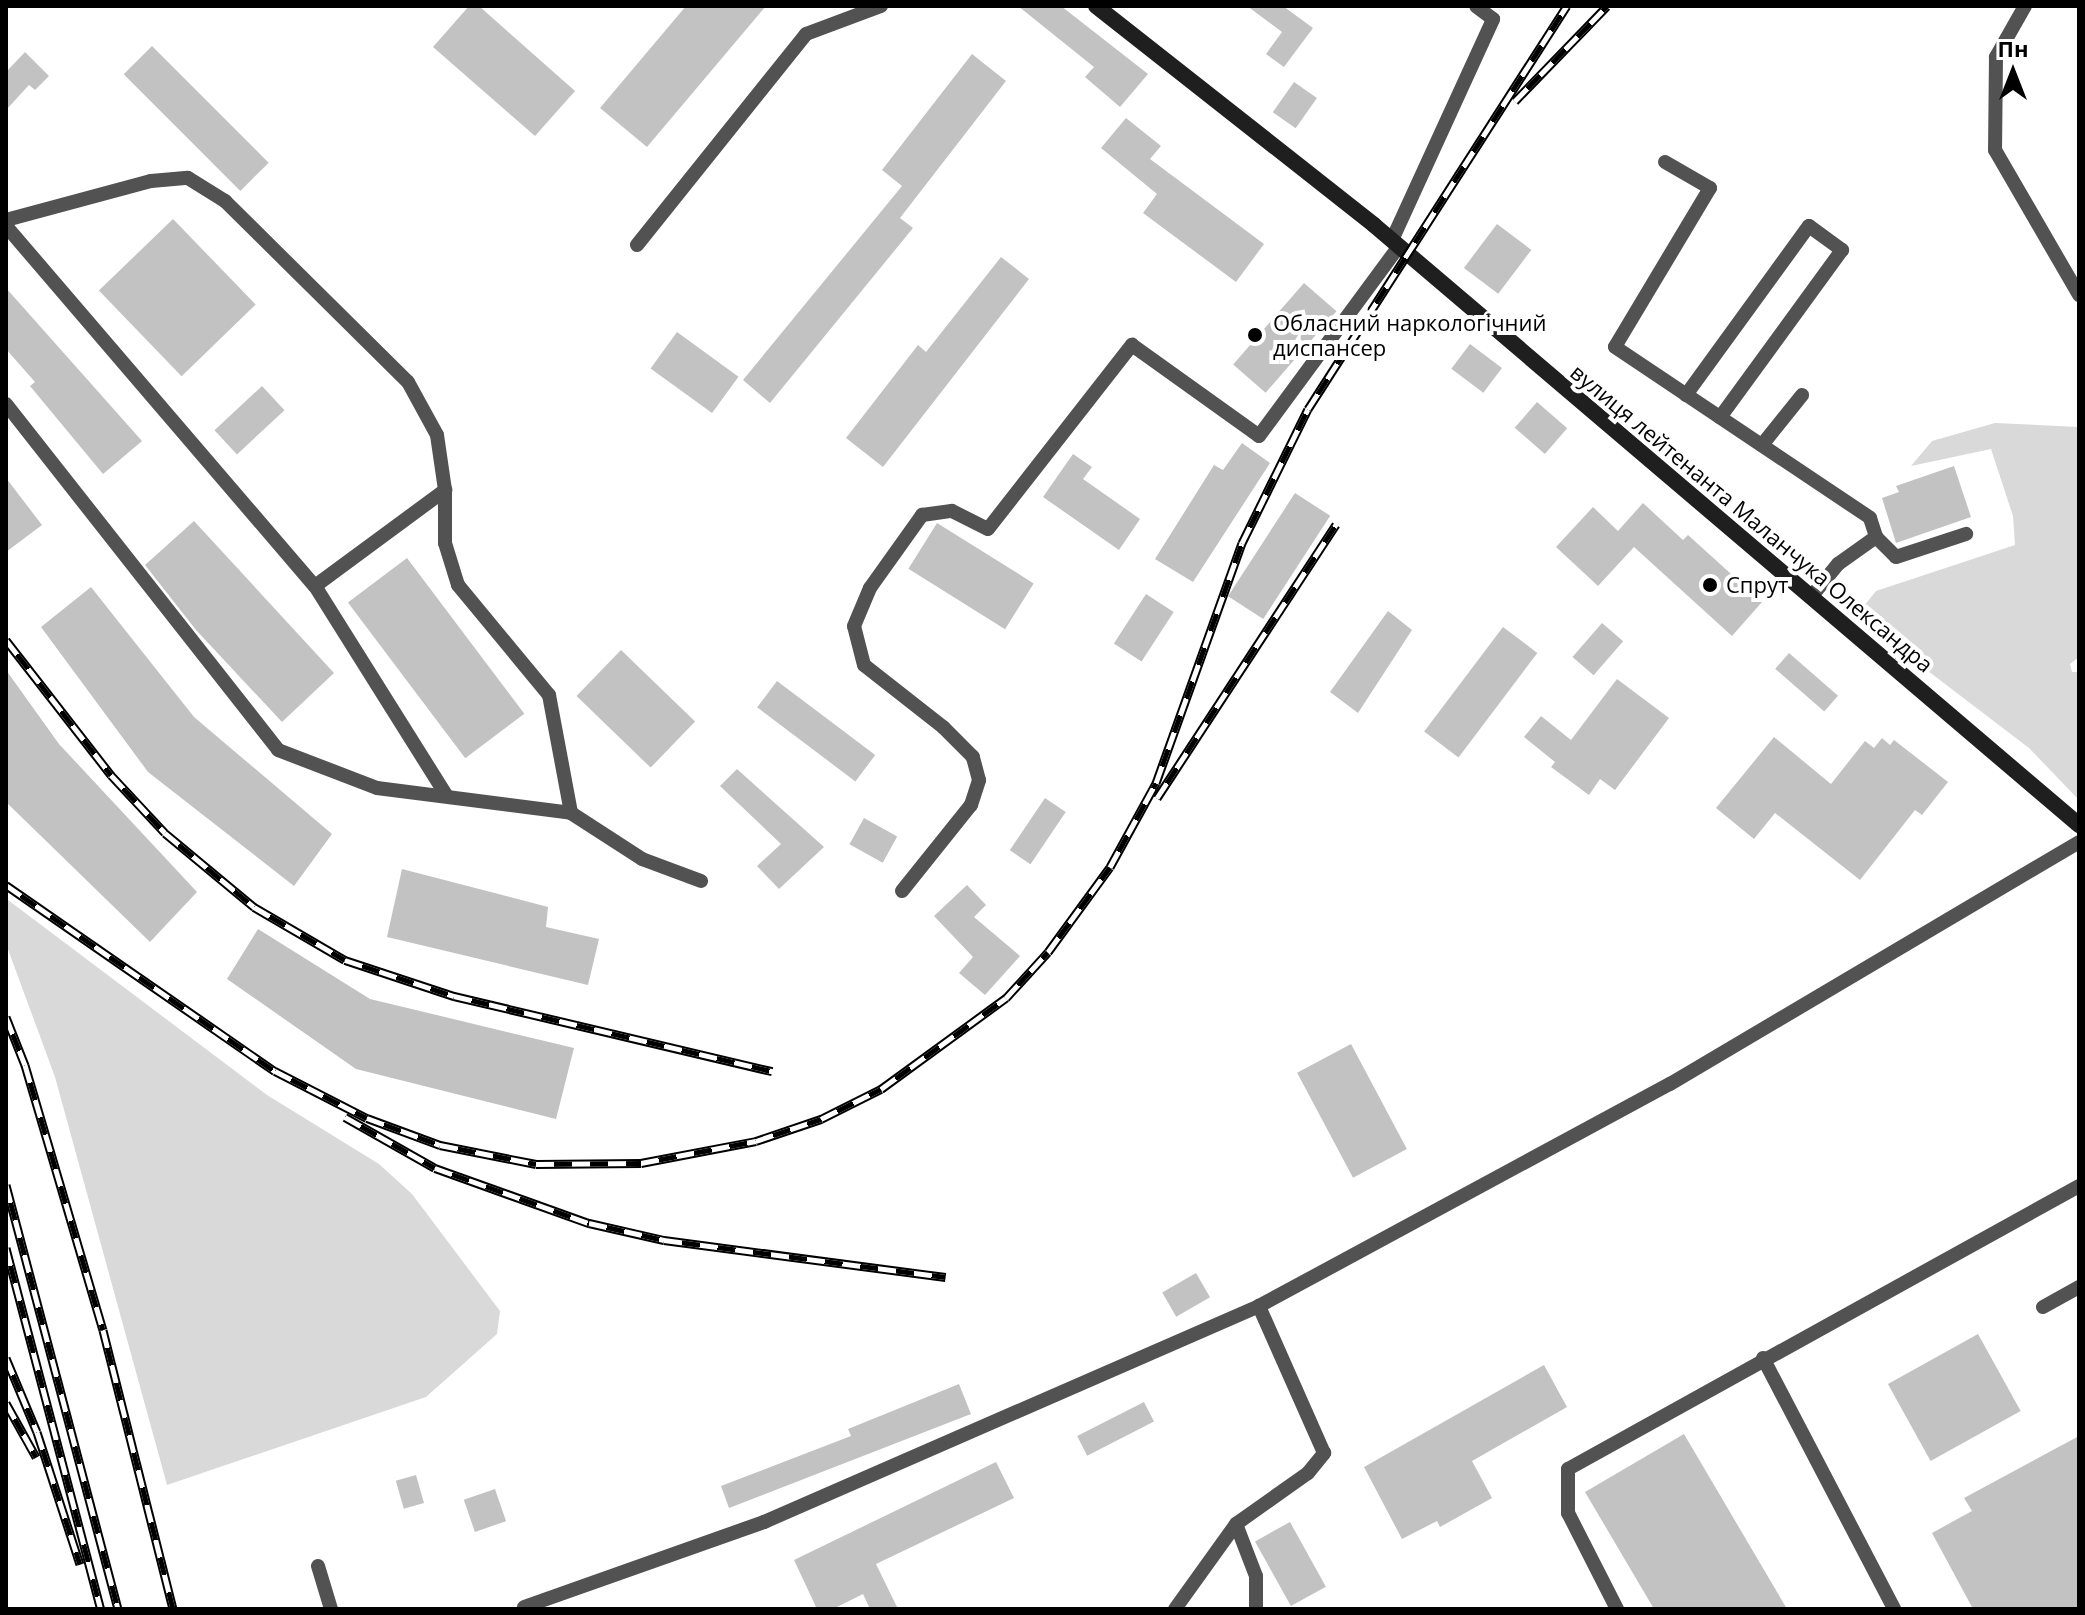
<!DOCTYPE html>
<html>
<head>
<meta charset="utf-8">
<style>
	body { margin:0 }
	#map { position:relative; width:2085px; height:1615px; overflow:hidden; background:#fff; font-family:"Open Sans",sans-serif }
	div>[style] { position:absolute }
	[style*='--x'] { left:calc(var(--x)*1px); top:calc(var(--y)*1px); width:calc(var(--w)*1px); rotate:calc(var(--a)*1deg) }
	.green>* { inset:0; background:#d9d9d9 }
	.building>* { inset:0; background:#c2c2c2; transform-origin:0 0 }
	.lane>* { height:14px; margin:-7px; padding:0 7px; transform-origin:7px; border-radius:7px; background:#525252 }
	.secondary>* { height:16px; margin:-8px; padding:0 8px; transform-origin:8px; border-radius:8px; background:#1f1f1f }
	.rail>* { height:9px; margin-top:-4.5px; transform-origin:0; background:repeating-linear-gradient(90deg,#fff 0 18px,#000 0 36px); box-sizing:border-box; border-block:2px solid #000 }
	.dots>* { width:22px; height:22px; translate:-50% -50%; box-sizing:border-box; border:4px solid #fff; border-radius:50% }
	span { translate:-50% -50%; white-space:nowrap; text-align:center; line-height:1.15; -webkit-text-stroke:8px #fff; paint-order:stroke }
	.poi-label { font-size:22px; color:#000 }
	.left { translate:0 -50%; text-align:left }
	.street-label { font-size:22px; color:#000 }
	.frame { position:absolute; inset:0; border:8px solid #000; pointer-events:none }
	.north { position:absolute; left:1973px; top:32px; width:80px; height:80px; -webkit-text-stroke:6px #fff; paint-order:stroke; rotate:0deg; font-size:22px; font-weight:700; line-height:32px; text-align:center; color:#000 }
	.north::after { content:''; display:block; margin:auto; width:28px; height:36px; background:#000; clip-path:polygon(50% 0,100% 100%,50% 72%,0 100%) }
</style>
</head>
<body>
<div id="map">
	<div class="green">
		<i style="clip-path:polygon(1995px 423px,2079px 427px,2079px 657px,2070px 664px,2072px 672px,2079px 672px,2079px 800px,2029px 748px,1856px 616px,1876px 591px,2015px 545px,2013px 516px,1991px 449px,1911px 466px,1932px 441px)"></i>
		<i style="clip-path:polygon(8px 900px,267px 1095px,379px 1164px,412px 1194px,500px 1311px,497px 1334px,426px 1397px,167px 1485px,55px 1077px,6px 944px)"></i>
	</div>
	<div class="building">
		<i style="clip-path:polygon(469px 6px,479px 6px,575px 91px,535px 136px,433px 47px)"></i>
		<i style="clip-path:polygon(686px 6px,766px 6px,647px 147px,600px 108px)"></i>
		<i style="clip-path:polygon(1018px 6px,1061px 6px,1148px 74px,1120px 107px,1085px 77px,1094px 67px)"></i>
		<i style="clip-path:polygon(1247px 6px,1283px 6px,1313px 28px,1284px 67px,1266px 54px,1282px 32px)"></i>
		<i style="left:152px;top:46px;width:165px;height:40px;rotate:45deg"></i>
		<i style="clip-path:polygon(25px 52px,49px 76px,35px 90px,29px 85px,6px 110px,7px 71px)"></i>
		<i style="clip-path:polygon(972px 54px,1006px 81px,900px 218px,913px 228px,770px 403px,743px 380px,902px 186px,882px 170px)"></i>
		<i style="left:1294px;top:82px;width:28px;height:37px;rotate:35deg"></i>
		<i style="clip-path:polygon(1126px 118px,1161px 146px,1150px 159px,1264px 244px,1236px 282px,1143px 213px,1157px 194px,1101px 148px)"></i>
		<i style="left:173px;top:219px;width:119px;height:103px;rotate:46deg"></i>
		<i style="left:1497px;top:224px;width:43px;height:55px;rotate:37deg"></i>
		<i style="clip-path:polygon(1001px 257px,1029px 279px,883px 467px,846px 438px,918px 345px,926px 352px)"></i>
		<i style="left:1304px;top:283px;width:43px;height:108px;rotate:41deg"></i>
		<i style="clip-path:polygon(6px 288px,142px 441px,103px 474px,30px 386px,35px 382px,6px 349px)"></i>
		<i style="left:677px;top:332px;width:76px;height:45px;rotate:36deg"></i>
		<i style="left:1470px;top:344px;width:40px;height:31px;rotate:37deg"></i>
		<i style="left:262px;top:386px;width:33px;height:65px;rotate:47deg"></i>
		<i style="left:1537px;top:402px;width:40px;height:34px;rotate:41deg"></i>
		<i style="clip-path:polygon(1242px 443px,1270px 463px,1193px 582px,1155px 559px,1214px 465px,1223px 470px)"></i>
		<i style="clip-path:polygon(1073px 454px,1092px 467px,1083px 479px,1140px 519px,1119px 550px,1043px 497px)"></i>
		<i style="clip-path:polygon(1954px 466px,1971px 517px,1896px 543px,1882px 498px,1899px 492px,1896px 486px)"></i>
		<i style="clip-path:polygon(6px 478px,42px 525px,6px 552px)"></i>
		<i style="left:1295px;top:493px;width:42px;height:123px;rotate:33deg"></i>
		<i style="clip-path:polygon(1643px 503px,1683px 540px,1688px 535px,1762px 602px,1732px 636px,1634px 547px,1598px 586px,1556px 547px,1593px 507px,1618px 531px)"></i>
		<i style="clip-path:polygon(194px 521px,334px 673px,282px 722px,196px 630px,145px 565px)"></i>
		<i style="left:937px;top:523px;width:114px;height:54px;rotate:32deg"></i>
		<i style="left:407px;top:558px;width:195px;height:74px;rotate:53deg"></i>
		<i style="clip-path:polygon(91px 587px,194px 717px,332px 834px,294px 886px,148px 772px,41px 627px)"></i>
		<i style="left:1146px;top:594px;width:33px;height:59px;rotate:33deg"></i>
		<i style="clip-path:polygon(1388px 611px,1412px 630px,1358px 713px,1330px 692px)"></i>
		<i style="left:1602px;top:623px;width:28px;height:45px;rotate:41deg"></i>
		<i style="left:1503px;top:627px;width:43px;height:131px;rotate:37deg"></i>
		<i style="left:621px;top:650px;width:103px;height:64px;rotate:44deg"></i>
		<i style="left:1789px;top:653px;width:65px;height:21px;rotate:41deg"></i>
		<i style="clip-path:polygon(6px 670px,59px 744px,197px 892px,150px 942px,6px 802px)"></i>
		<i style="clip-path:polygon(1617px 679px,1669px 718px,1615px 790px,1600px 779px,1589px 795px,1551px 767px,1555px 762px,1524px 737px,1541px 716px,1571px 740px)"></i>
		<i style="left:777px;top:681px;width:123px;height:33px;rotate:37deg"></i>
		<i style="clip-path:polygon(1774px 737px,1831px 784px,1865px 741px,1874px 748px,1882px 738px,1890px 745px,1894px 740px,1948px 782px,1922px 815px,1915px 810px,1860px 880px,1775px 813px,1754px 839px,1716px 808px)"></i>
		<i style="clip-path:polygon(737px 769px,824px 847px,779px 889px,757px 866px,781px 844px,720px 786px)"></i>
		<i style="left:1045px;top:798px;width:25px;height:63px;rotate:34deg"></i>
		<i style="left:864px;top:818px;width:38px;height:30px;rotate:29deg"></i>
		<i style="clip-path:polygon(402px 869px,548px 907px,546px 927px,599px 939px,588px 985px,387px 937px)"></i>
		<i style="clip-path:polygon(967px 885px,986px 905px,974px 917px,1020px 956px,985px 995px,959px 973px,973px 957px,934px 916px)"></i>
		<i style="clip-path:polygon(258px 929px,370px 999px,574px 1048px,556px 1119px,356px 1069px,227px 979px)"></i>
		<i style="left:1351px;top:1044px;width:119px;height:61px;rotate:62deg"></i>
		<i style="left:1196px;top:1273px;width:28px;height:39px;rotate:60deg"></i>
		<i style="left:1978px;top:1334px;width:88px;height:103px;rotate:61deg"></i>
		<i style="clip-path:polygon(1544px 1365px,1567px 1407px,1472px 1461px,1492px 1498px,1440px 1527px,1437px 1521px,1402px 1539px,1364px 1467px)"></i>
		<i style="clip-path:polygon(959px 1384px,971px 1414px,729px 1508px,721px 1486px,851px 1436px,848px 1429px)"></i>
		<i style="left:1144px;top:1402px;width:22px;height:75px;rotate:63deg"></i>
		<i style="clip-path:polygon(1684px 1434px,1787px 1609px,1654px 1609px,1585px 1492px)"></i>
		<i style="clip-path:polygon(2079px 1436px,2079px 1609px,1973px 1609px,1932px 1533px,1972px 1511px,1964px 1498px)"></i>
		<i style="clip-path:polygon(996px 1462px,1014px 1498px,876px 1564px,898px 1609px,870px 1609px,863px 1594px,833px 1609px,817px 1609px,794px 1560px)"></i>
		<i style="left:416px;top:1475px;width:29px;height:21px;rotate:74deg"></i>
		<i style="left:495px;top:1489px;width:34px;height:33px;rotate:71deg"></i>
		<i style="left:1290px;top:1522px;width:74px;height:40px;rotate:61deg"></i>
	</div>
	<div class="lane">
		<i style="--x:2025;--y:6;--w:59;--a:119.6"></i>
		<i style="--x:1996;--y:57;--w:93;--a:90.6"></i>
		<i style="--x:1995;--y:150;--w:168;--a:59.9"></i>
		<i style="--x:1665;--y:162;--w:52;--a:30"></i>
		<i style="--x:1710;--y:188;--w:185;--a:120.9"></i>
		<i style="--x:1615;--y:347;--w:307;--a:33.8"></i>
		<i style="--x:1870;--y:518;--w:20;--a:72"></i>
		<i style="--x:1876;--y:537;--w:28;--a:45"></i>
		<i style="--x:1896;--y:557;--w:74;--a:-18.2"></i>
		<i style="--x:6;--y:220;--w:150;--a:-15.1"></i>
		<i style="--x:151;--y:181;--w:37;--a:-5"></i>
		<i style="--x:188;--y:178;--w:44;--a:31.9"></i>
		<i style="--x:225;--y:201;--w:257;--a:44.7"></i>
		<i style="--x:408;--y:382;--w:60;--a:61.3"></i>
		<i style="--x:437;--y:435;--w:56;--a:81.7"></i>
		<i style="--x:445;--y:490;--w:53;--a:90"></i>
		<i style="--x:445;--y:543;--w:44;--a:72.8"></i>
		<i style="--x:458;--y:585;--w:143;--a:50.4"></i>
		<i style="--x:549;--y:695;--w:120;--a:79.4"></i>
		<i style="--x:571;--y:813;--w:85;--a:32.9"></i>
		<i style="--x:642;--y:859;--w:63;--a:20.4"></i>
		<i style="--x:6;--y:226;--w:474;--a:49.4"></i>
		<i style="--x:315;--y:586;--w:247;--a:57.9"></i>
		<i style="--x:1392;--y:240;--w:243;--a:-65.4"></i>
		<i style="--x:1493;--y:19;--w:21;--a:-143"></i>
		<i style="--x:637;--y:245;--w:270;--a:-51.3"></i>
		<i style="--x:806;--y:34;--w:80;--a:-20.5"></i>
		<i style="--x:1686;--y:395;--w:209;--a:-54"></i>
		<i style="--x:1809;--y:226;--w:41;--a:36"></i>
		<i style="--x:1842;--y:250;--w:207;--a:126.1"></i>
		<i style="--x:6;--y:404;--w:440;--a:51.8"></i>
		<i style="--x:278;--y:750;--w:106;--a:21"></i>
		<i style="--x:377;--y:788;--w:196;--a:7.3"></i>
		<i style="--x:1762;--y:445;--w:64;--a:-51.3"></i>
		<i style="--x:315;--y:586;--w:162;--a:-36.4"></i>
		<i style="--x:1811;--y:597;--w:43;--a:-50.7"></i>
		<i style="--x:1838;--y:564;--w:47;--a:-35.4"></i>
		<i style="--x:902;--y:891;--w:110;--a:-51.3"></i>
		<i style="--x:971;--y:805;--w:26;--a:-72"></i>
		<i style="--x:979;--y:780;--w:24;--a:-105"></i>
		<i style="--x:973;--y:757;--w:42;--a:-135"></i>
		<i style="--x:943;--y:727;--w:100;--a:-141.9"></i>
		<i style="--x:864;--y:665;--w:40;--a:-104.4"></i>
		<i style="--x:854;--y:626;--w:41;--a:-67.2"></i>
		<i style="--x:870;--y:588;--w:90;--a:-54.5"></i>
		<i style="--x:922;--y:515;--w:30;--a:-8"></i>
		<i style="--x:952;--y:511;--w:40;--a:26.6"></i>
		<i style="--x:988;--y:529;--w:234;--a:-52"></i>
		<i style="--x:1132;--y:345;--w:156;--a:35.6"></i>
		<i style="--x:1259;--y:436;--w:236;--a:-53.6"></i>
		<i style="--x:2043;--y:1307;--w:41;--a:-29.1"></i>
		<i style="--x:1763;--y:1358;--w:283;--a:62.4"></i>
		<i style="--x:1236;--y:1524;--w:56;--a:69"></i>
		<i style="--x:1256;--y:1576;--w:33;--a:90"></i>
		<i style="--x:318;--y:1566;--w:45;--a:73.2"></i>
		<i style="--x:524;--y:1607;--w:255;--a:-19.5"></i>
		<i style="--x:764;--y:1522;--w:540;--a:-23.57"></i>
		<i style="--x:1259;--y:1306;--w:467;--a:-28.4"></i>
		<i style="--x:1670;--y:1084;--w:475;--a:-30.6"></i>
		<i style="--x:1175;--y:1609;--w:105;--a:-54.3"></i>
		<i style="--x:1236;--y:1524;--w:88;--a:-35.3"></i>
		<i style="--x:1308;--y:1473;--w:26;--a:-51"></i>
		<i style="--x:1324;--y:1453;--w:161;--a:-113.9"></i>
		<i style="--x:1617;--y:1609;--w:108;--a:-117"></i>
		<i style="--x:1568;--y:1513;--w:44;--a:-90"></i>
		<i style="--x:1568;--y:1469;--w:584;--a:-28.98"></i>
	</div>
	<div class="secondary">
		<i style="--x:1096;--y:6;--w:354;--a:38.2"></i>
		<i style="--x:1374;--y:225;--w:926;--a:40.4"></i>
	</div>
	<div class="rail">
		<i style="--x:1515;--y:101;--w:132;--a:-45.9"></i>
		<i style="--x:6;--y:640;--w:171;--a:52.1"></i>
		<i style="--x:111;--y:775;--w:79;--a:47"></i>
		<i style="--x:165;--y:833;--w:116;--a:39.7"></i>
		<i style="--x:254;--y:907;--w:105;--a:30.2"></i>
		<i style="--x:345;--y:960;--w:115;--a:18.3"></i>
		<i style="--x:454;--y:996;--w:327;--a:13.3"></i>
		<i style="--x:1157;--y:798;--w:327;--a:-56.8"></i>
		<i style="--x:6;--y:885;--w:327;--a:34.7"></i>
		<i style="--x:275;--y:1071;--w:103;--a:27.1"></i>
		<i style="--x:367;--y:1118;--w:78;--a:20.3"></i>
		<i style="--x:440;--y:1145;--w:98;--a:11.2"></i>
		<i style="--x:536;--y:1164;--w:105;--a:-0.5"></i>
		<i style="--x:641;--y:1163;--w:117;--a:-10.8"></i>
		<i style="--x:756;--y:1141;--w:69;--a:-18.7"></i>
		<i style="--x:821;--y:1119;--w:67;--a:-26.6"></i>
		<i style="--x:881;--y:1089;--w:155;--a:-36.1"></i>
		<i style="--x:1006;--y:998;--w:62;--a:-47.6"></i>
		<i style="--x:1048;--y:952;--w:105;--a:-53.9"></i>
		<i style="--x:1110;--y:867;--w:96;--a:-61.3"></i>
		<i style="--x:1156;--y:783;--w:255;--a:-70.3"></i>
		<i style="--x:1242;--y:543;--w:149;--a:-63.8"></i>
		<i style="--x:1308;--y:409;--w:479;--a:-57.3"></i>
		<i style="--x:6;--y:1017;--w:52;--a:68.4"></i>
		<i style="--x:25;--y:1065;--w:276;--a:73.6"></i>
		<i style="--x:103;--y:1330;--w:288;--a:75.9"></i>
		<i style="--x:345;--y:1117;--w:103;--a:29.5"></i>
		<i style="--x:435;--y:1168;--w:164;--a:19.7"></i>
		<i style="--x:589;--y:1223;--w:77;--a:12.8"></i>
		<i style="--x:664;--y:1240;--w:284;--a:7.5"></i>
		<i style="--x:6;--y:1185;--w:439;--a:75.2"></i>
		<i style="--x:6;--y:1248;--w:373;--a:75.3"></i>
		<i style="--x:6;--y:1358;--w:80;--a:67.3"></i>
		<i style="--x:37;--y:1432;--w:139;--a:72"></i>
		<i style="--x:6;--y:1403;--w:62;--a:60.9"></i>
	</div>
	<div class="dots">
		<i style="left:1255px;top:335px;background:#000"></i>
		<i style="left:1710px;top:585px;background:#000"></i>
	</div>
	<div class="poi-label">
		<span class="left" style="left:1273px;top:335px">Обласний наркологічний<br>диспансер</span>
		<span class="left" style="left:1726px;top:585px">Спрут</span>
	</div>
	<div class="street-label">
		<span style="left:1752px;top:518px;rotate:40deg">вулиця лейтенанта Маланчука Олександра</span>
	</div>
	<div class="frame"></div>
	<div class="north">Пн</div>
</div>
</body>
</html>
